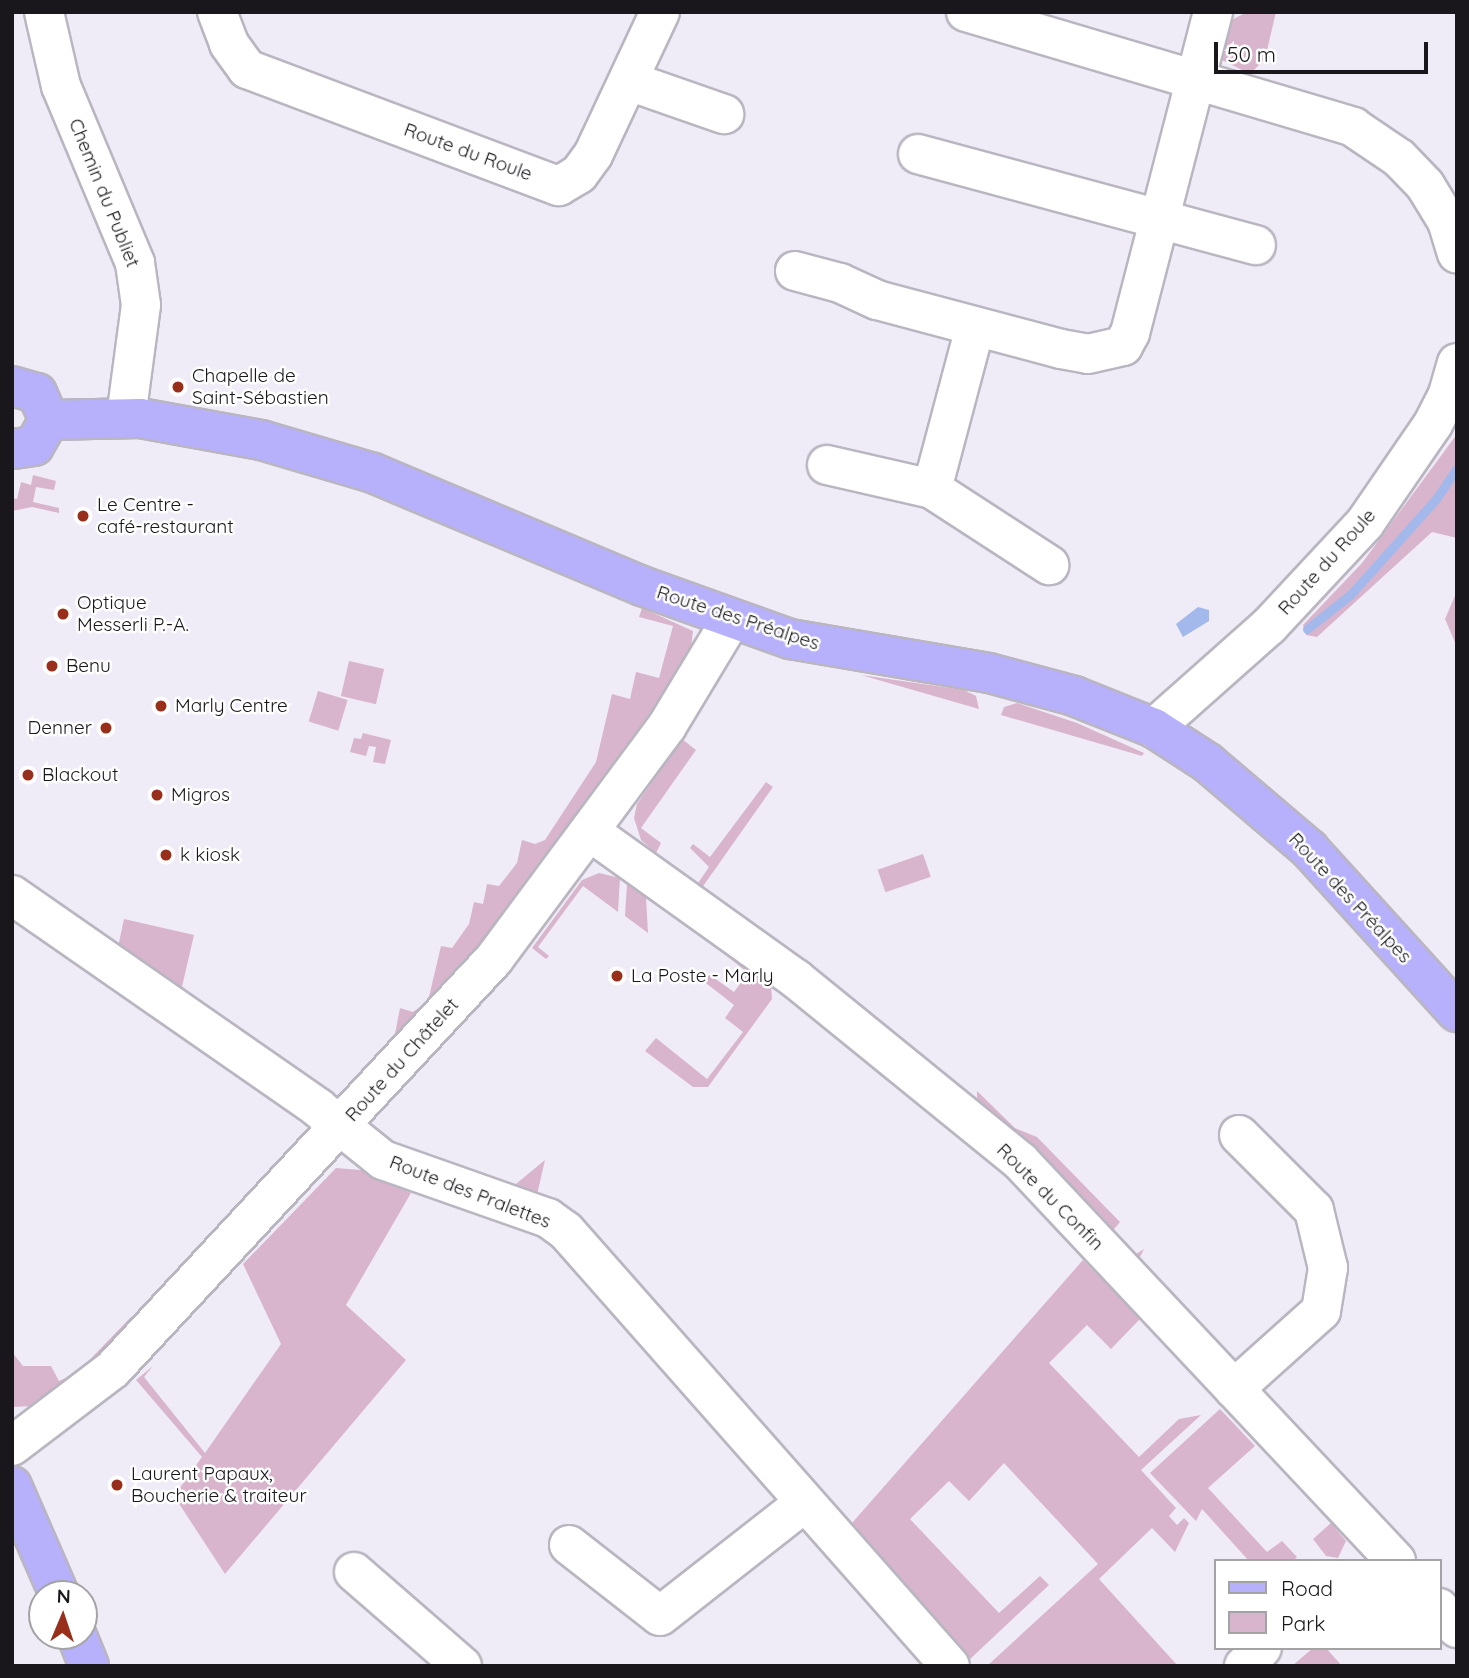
<!DOCTYPE html>
<html>
<head>
<meta charset="utf-8">
<style>
	body { margin:0 }
	#map { position:relative; width:1469px; height:1678px; overflow:hidden; background:#f0ecf7; font-family:Quicksand,sans-serif }
	div>[style] { position:absolute }
	[style*='--x'] { left:calc(var(--x)*1px); top:calc(var(--y)*1px); width:calc(var(--w)*1px); rotate:calc(var(--a)*1deg) }
	.green>* { inset:0; background:#d8b5cc; transform-origin:0 0 }
	.water>* { inset:0; background:#a3b8eb }
	.stream>* { height:9px; margin:-4.5px; padding:0 4.5px; transform-origin:4.5px; border-radius:4.5px; background:#a3b8eb }
	.roads { filter:drop-shadow(2px 0 #bab6c1) drop-shadow(-2px 0 #bab6c1) drop-shadow(0 2px #bab6c1) drop-shadow(0 -2px #bab6c1) }
	.minor>* { height:38px; margin:-19px; padding:0 19px; transform-origin:19px; border-radius:19px; background:#fff }
	.major>* { height:38px; margin:-19px; padding:0 19px; transform-origin:19px; border-radius:19px; background:#b7b0fa }
	.dots>* { width:19px; height:19px; translate:-50% -50%; box-sizing:border-box; border:4px solid #fff; border-radius:50% }
	span { translate:-50% -50%; white-space:nowrap; text-align:center; line-height:1.15; -webkit-text-stroke:5px #fff; paint-order:stroke }
	.street-label { font-size:19px; color:#19171b }
	.poi-label { font-size:19px; color:#19171b }
	.left { translate:0 -50%; text-align:left }
	.right { translate:-100% -50%; text-align:right }
	.frame { position:absolute; inset:0; border:14px solid #19171b; pointer-events:none }
	.legend { position:absolute; left:1214px; top:1559px; width:228px; height:91px; box-sizing:border-box; background:#fff; border:2px solid #a3a2a4; margin:0; padding:9px 12px; list-style:none; font-size:21px; color:#19171b }
	.legend li { display:flex; align-items:center; gap:14px; height:35px }
	.legend b { width:35px; border:2px solid #a3a2a4 }
	.north { position:absolute; left:28px; top:1580px; width:70px; height:70px; box-sizing:border-box; background:#fff; border:2px solid #a3a2a4; border-radius:50%; rotate:2deg; font-size:19px; font-weight:700; line-height:28px; text-align:center; color:#19171b }
	.north::after { content:''; display:block; margin:auto; width:24px; height:32px; background:#982f1a; clip-path:polygon(50% 0,100% 100%,50% 72%,0 100%) }
	.scale { position:absolute; left:1214px; top:42px; width:214px; height:32px; box-sizing:border-box; border:4px solid #19171b; border-top:0; padding-left:9px; font-size:21px; line-height:24px; white-space:nowrap; color:#19171b; -webkit-text-stroke:5px #fff; paint-order:stroke }
</style>
</head>
<body>
<div id="map">
	<div class="green">
		<i style="clip-path:polygon(1247px 12px,1276px 12px,1265px 59px,1250px 74px,1222px 60px,1216px 40px,1222px 25px)"></i>
		<i style="clip-path:polygon(1457px 434px,1457px 538px,1432px 532px,1317px 637px,1306px 635px,1303px 625px,1362px 563px)"></i>
		<i style="clip-path:polygon(33px 475px,56px 481px,54px 490px,36px 487px,33px 502px,59px 508px,59px 513px,32px 507px,12px 511px,12px 498px,17px 499px,21px 482px,31px 485px)"></i>
		<i style="clip-path:polygon(1457px 591px,1457px 647px,1445px 619px)"></i>
		<i style="clip-path:polygon(642px 608px,693px 631px,690px 656px,491px 939px,394px 1039px,400px 1008px,413px 1012px,428px 1001px,441px 946px,452px 948px,469px 924px,474px 902px,483px 904px,487px 884px,499px 886px,517px 863px,522px 840px,535px 844px,545px 840px,596px 762px,612px 694px,630px 699px,636px 672px,659px 678px,673px 626px,639px 617px)"></i>
		<i style="left:349px;top:661px;width:36px;height:36px;rotate:13deg"></i>
		<i style="clip-path:polygon(861px 675px,964px 690px,976px 696px,979px 709px)"></i>
		<i style="left:318px;top:691px;width:31px;height:32px;rotate:17deg"></i>
		<i style="clip-path:polygon(1017px 703px,1077px 723px,1144px 753px,1142px 756px,1001px 715px,1004px 707px)"></i>
		<i style="clip-path:polygon(363px 733px,391px 740px,385px 764px,373px 762px,376px 747px,369px 746px,366px 756px,350px 752px,354px 738px,361px 739px)"></i>
		<i style="clip-path:polygon(682px 739px,696px 750px,641px 828px,661px 843px,656px 853px,641px 840px,634px 818px,637px 804px)"></i>
		<i style="clip-path:polygon(766px 782px,773px 787px,699px 892px,694px 889px,709px 867px,690px 848px,693px 844px,710px 857px)"></i>
		<i style="left:923px;top:854px;width:24px;height:48px;rotate:71deg"></i>
		<i style="clip-path:polygon(599px 873px,620px 878px,618px 912px,583px 886px,538px 947px,549px 956px,546px 959px,532px 948px,582px 880px)"></i>
		<i style="clip-path:polygon(627px 884px,646px 897px,648px 933px,625px 916px)"></i>
		<i style="clip-path:polygon(124px 919px,194px 935px,181px 991px,118px 947px)"></i>
		<i style="clip-path:polygon(685px 922px,771px 985px,772px 999px,708px 1087px,693px 1087px,645px 1051px,656px 1038px,707px 1079px,743px 1032px,725px 1018px,734px 1005px,702px 980px,707px 973px,734px 992px,748px 973px)"></i>
		<i style="clip-path:polygon(977px 1091px,1015px 1128px,1037px 1137px,1120px 1222px,1110px 1234px,1133px 1256px,1144px 1249px,1139px 1259px,1133px 1260px,977px 1106px)"></i>
		<i style="clip-path:polygon(545px 1160px,537px 1195px,511px 1188px)"></i>
		<i style="clip-path:polygon(336px 1168px,361px 1170px,411px 1193px,346px 1305px,406px 1360px,225px 1574px,174px 1496px,202px 1457px,136px 1380px,153px 1366px,144px 1377px,205px 1453px,281px 1344px,243px 1264px)"></i>
		<i style="clip-path:polygon(1083px 1260px,1140px 1319px,1111px 1349px,1087px 1325px,1049px 1363px,1139px 1457px,1179px 1419px,1201px 1415px,1141px 1470px,1176px 1508px,1169px 1516px,1177px 1525px,1184px 1518px,1189px 1523px,1175px 1552px,1152px 1528px,1099px 1579px,1178px 1666px,987px 1666px,1098px 1564px,1004px 1463px,969px 1501px,949px 1481px,910px 1519px,999px 1613px,1040px 1576px,1049px 1585px,968px 1661px,845px 1531px)"></i>
		<i style="clip-path:polygon(131px 1317px,136px 1320px,83px 1375px,34px 1406px,12px 1407px,12px 1352px,23px 1366px,51px 1366px,59px 1381px,77px 1373px)"></i>
		<i style="clip-path:polygon(1220px 1409px,1255px 1446px,1208px 1488px,1267px 1552px,1282px 1541px,1297px 1557px,1293px 1561px,1249px 1561px,1202px 1509px,1196px 1521px,1150px 1473px)"></i>
		<i style="clip-path:polygon(1331px 1523px,1346px 1541px,1338px 1558px,1326px 1556px,1313px 1539px)"></i>
		<i style="clip-path:polygon(1313px 1648px,1326px 1648px,1342px 1666px,1292px 1666px)"></i>
	</div>
	<div class="water">
		<i style="clip-path:polygon(1198px 607px,1209px 610px,1209px 621px,1183px 637px,1176px 624px)"></i>
	</div>
	<div class="stream">
		<i style="--x:1307;--y:629;--w:56;--a:-38.5"></i>
		<i style="--x:1351;--y:594;--w:127;--a:-48.2"></i>
		<i style="--x:1436;--y:499;--w:37;--a:-56"></i>
	</div>
	<div class="roads">
		<div class="minor">
			<i style="--x:44;--y:12;--w:76;--a:77.1"></i>
			<i style="--x:61;--y:86;--w:192;--a:67.3"></i>
			<i style="--x:135;--y:263;--w:42;--a:81.9"></i>
			<i style="--x:141;--y:305;--w:114;--a:97.6"></i>
			<i style="--x:217;--y:12;--w:34;--a:69"></i>
			<i style="--x:229;--y:44;--w:31;--a:54"></i>
			<i style="--x:247;--y:69;--w:333;--a:20.6"></i>
			<i style="--x:559;--y:186;--w:23;--a:-31"></i>
			<i style="--x:579;--y:174;--w:24;--a:-54"></i>
			<i style="--x:593;--y:155;--w:158;--a:-64.9"></i>
			<i style="--x:966;--y:12;--w:404;--a:16.5"></i>
			<i style="--x:1353;--y:127;--w:55;--a:34"></i>
			<i style="--x:1399;--y:158;--w:37;--a:46"></i>
			<i style="--x:1425;--y:185;--w:42;--a:58.6"></i>
			<i style="--x:1447;--y:221;--w:34;--a:73"></i>
			<i style="--x:629;--y:81;--w:101;--a:19.2"></i>
			<i style="--x:918;--y:154;--w:350;--a:15.1"></i>
			<i style="--x:795;--y:271;--w:47;--a:14.9"></i>
			<i style="--x:840;--y:283;--w:41;--a:24.7"></i>
			<i style="--x:877;--y:300;--w:190;--a:14.9"></i>
			<i style="--x:1061;--y:349;--w:27;--a:10"></i>
			<i style="--x:1088;--y:354;--w:36;--a:-13"></i>
			<i style="--x:1123;--y:346;--w:15;--a:-62"></i>
			<i style="--x:1130;--y:333;--w:332;--a:-75.5"></i>
			<i style="--x:827;--y:465;--w:108;--a:12.9"></i>
			<i style="--x:932;--y:489;--w:168;--a:-75.1"></i>
			<i style="--x:932;--y:489;--w:140;--a:33"></i>
			<i style="--x:1154;--y:728;--w:154;--a:-41.6"></i>
			<i style="--x:1269;--y:626;--w:141;--a:-47"></i>
			<i style="--x:1365;--y:523;--w:120;--a:-55.5"></i>
			<i style="--x:1433;--y:424;--w:34;--a:-63"></i>
			<i style="--x:1448;--y:394;--w:32;--a:-74"></i>
			<i style="--x:592;--y:833;--w:251;--a:35.6"></i>
			<i style="--x:796;--y:979;--w:289;--a:39.1"></i>
			<i style="--x:1020;--y:1161;--w:549;--a:46.77"></i>
			<i style="--x:12;--y:895;--w:373;--a:34.8"></i>
			<i style="--x:318;--y:1108;--w:83;--a:38.7"></i>
			<i style="--x:383;--y:1160;--w:175;--a:19.4"></i>
			<i style="--x:548;--y:1218;--w:22;--a:36"></i>
			<i style="--x:566;--y:1231;--w:580;--a:48.56"></i>
			<i style="--x:1234;--y:1389;--w:117;--a:-41.9"></i>
			<i style="--x:1321;--y:1311;--w:44;--a:-80.8"></i>
			<i style="--x:1328;--y:1268;--w:60;--a:-103.6"></i>
			<i style="--x:1314;--y:1210;--w:106;--a:-135"></i>
			<i style="--x:12;--y:1446;--w:127;--a:-37.3"></i>
			<i style="--x:113;--y:1369;--w:560;--a:-47.1"></i>
			<i style="--x:494;--y:959;--w:290;--a:-53.4"></i>
			<i style="--x:667;--y:726;--w:124;--a:-58.9"></i>
			<i style="--x:569;--y:1545;--w:115;--a:38"></i>
			<i style="--x:660;--y:1616;--w:183;--a:-38.1"></i>
			<i style="--x:354;--y:1572;--w:143;--a:41"></i>
			<i style="--x:1439;--y:1608;--w:27;--a:48"></i>
			<i style="--x:1244;--y:1666;--w:25;--a:-45"></i>
		</div>
		<div class="major">
			<i style="--x:12;--y:386;--w:26;--a:16"></i>
			<i style="--x:37;--y:393;--w:30;--a:66"></i>
			<i style="--x:49;--y:420;--w:30;--a:120"></i>
			<i style="--x:34;--y:446;--w:22;--a:172"></i>
			<i style="--x:49;--y:420;--w:91;--a:-1.3"></i>
			<i style="--x:140;--y:418;--w:123;--a:10.3"></i>
			<i style="--x:261;--y:440;--w:117;--a:16.4"></i>
			<i style="--x:373;--y:473;--w:292;--a:22.8"></i>
			<i style="--x:642;--y:586;--w:157;--a:19.7"></i>
			<i style="--x:790;--y:639;--w:202;--a:9.7"></i>
			<i style="--x:989;--y:673;--w:88;--a:15.1"></i>
			<i style="--x:1074;--y:696;--w:86;--a:21.8"></i>
			<i style="--x:1154;--y:728;--w:64;--a:32.9"></i>
			<i style="--x:1208;--y:763;--w:133;--a:40.4"></i>
			<i style="--x:1309;--y:849;--w:220;--a:47.8"></i>
			<i style="--x:12;--y:1486;--w:118;--a:66.5"></i>
			<i style="--x:77;--y:1636;--w:32;--a:68"></i>
		</div>
	</div>
	<div class="dots">
		<i style="left:178px;top:387px;background:#982f1a"></i>
		<i style="left:83px;top:516px;background:#982f1a"></i>
		<i style="left:63px;top:614px;background:#982f1a"></i>
		<i style="left:52px;top:666px;background:#982f1a"></i>
		<i style="left:161px;top:706px;background:#982f1a"></i>
		<i style="left:106px;top:728px;background:#982f1a"></i>
		<i style="left:28px;top:775px;background:#982f1a"></i>
		<i style="left:157px;top:795px;background:#982f1a"></i>
		<i style="left:166px;top:855px;background:#982f1a"></i>
		<i style="left:617px;top:976px;background:#982f1a"></i>
		<i style="left:117px;top:1485px;background:#982f1a"></i>
	</div>
	<div class="street-label">
		<span style="left:468px;top:152px;rotate:20deg">Route du Roule</span>
		<span style="left:104px;top:193px;rotate:68deg">Chemin du Publiet</span>
		<span style="left:1327px;top:562px;rotate:-48deg">Route du Roule</span>
		<span style="left:738px;top:618px;rotate:18deg">Route des Préalpes</span>
		<span style="left:1350px;top:898px;rotate:47deg">Route des Préalpes</span>
		<span style="left:402px;top:1060px;rotate:-48deg">Route du Châtelet</span>
		<span style="left:470px;top:1192px;rotate:21deg">Route des Pralettes</span>
		<span style="left:1050px;top:1197px;rotate:45deg">Route du Confin</span>
	</div>
	<div class="poi-label">
		<span class="left" style="left:192px;top:387px">Chapelle de<br>Saint-Sébastien</span>
		<span class="left" style="left:97px;top:516px">Le Centre -<br>café-restaurant</span>
		<span class="left" style="left:77px;top:614px">Optique<br>Messerli P.-A.</span>
		<span class="left" style="left:66px;top:666px">Benu</span>
		<span class="left" style="left:175px;top:706px">Marly Centre</span>
		<span class="right" style="left:92px;top:728px">Denner</span>
		<span class="left" style="left:42px;top:775px">Blackout</span>
		<span class="left" style="left:171px;top:795px">Migros</span>
		<span class="left" style="left:180px;top:855px">k kiosk</span>
		<span class="left" style="left:631px;top:976px">La Poste - Marly</span>
		<span class="left" style="left:131px;top:1485px">Laurent Papaux,<br>Boucherie &amp; traiteur</span>
	</div>
	<div class="frame"></div>
	<ul class="legend">
	<li><b style="height:9px;background:#b7b0fa"></b>Road</li>
	<li><b style="height:19px;background:#d8b5cc"></b>Park</li>
	</ul>
	<div class="north">N</div>
	<div class="scale">50 m</div>
</div>
</body>
</html>
